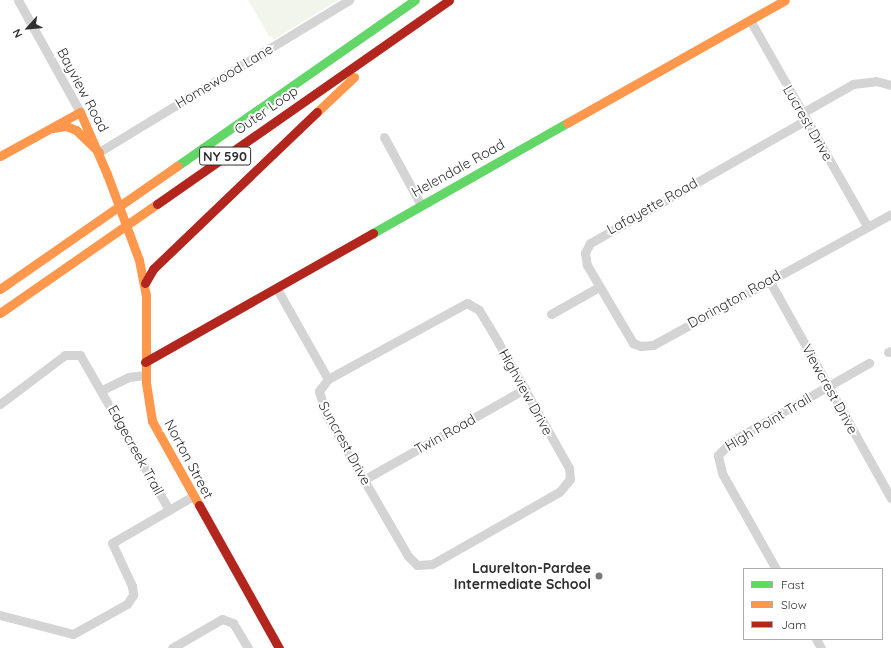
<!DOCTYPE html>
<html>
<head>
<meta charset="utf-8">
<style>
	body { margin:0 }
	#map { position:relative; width:891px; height:648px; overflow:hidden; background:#fff; font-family:Quicksand,sans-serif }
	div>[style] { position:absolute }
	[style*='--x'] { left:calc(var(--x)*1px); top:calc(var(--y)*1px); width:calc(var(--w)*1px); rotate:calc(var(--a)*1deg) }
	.green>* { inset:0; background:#f2f5ec }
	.street>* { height:9px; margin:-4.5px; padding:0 4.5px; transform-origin:4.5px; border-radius:4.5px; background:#d4d4d4 }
	.fast>* { height:9px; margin:-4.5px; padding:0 4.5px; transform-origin:4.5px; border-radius:4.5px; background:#63d668 }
	.slow>* { height:9px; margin:-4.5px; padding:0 4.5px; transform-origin:4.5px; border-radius:4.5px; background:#ff974d }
	.jam>* { height:9px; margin:-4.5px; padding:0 4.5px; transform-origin:4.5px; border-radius:4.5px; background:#b3261e }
	.slow-bridge>* { height:9px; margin:-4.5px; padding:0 4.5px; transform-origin:4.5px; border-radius:4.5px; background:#ff974d }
	.dots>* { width:11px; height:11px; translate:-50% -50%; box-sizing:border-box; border:2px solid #fff; border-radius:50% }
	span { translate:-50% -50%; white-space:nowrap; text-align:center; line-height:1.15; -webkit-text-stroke:4px #fff; paint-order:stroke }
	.shield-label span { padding:1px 3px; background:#fff; border:1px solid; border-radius:3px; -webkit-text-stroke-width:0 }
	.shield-label { font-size:13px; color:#2f2f2f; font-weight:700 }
	.street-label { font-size:14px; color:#2f2f2f }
	.poi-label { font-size:14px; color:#2f2f2f; font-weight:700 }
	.right { translate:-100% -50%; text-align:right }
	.legend { position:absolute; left:743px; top:568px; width:140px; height:72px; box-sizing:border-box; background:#fff; border:1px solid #acacac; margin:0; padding:5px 7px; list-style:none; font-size:12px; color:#2f2f2f }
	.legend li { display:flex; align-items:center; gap:8px; height:20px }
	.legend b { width:20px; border:1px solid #acacac }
	.north { position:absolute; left:8px; top:8px; width:40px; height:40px; -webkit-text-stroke:3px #fff; paint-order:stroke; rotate:243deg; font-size:11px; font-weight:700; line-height:16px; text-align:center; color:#2f2f2f }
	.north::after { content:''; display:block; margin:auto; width:14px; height:18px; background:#2f2f2f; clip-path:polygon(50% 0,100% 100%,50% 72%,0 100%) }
</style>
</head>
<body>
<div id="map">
	<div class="green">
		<i style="clip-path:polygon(248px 0,338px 0,275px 39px,269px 36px)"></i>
	</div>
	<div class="street">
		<i style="--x:18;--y:0;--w:128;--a:61"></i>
		<i style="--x:750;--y:20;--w:237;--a:60.4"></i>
		<i style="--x:802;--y:113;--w:59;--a:-29.6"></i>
		<i style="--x:853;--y:84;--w:23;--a:-7"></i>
		<i style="--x:876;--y:81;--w:16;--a:15"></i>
		<i style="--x:806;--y:120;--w:249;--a:150.3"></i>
		<i style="--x:590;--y:243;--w:11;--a:117"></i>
		<i style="--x:585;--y:253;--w:12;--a:81"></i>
		<i style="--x:587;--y:265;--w:91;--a:59.5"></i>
		<i style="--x:633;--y:343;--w:9;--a:21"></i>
		<i style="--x:641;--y:346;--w:12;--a:-5"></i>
		<i style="--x:653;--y:345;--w:272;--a:-28.8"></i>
		<i style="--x:384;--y:137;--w:77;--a:61.4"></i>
		<i style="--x:99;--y:152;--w:293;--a:-31.3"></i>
		<i style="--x:769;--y:280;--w:250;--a:60.8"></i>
		<i style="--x:277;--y:289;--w:103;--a:60.5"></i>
		<i style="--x:467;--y:303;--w:14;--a:30"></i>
		<i style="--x:479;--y:310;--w:37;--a:59"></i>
		<i style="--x:498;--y:342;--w:145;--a:60.6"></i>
		<i style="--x:569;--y:468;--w:11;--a:85"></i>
		<i style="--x:570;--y:479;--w:17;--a:130"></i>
		<i style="--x:559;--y:492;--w:146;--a:150.4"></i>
		<i style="--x:432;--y:564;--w:15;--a:176"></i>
		<i style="--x:417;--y:565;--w:13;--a:-135"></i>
		<i style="--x:408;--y:556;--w:162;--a:-120.1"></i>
		<i style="--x:327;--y:416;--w:26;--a:-108"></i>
		<i style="--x:319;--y:391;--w:15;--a:-53"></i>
		<i style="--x:328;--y:379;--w:158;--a:-28.7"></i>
		<i style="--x:551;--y:314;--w:55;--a:-29.4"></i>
		<i style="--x:888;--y:352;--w:3;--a:-18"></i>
		<i style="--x:102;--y:390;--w:30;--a:-26"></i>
		<i style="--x:129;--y:377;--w:16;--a:-7"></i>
		<i style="--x:0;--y:404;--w:81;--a:-37"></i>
		<i style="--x:65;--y:355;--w:15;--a:0"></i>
		<i style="--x:80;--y:355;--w:179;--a:60.1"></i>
		<i style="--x:365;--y:479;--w:184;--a:-29.4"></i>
		<i style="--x:776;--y:569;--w:110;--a:-119.4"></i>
		<i style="--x:722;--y:473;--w:18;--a:-103"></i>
		<i style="--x:718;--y:455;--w:20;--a:-45"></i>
		<i style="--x:732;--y:441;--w:158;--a:-29.7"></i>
		<i style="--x:0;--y:615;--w:75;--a:14.6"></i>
		<i style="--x:73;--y:634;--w:62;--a:-29.1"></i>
		<i style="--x:127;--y:604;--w:11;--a:-56"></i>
		<i style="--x:133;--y:595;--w:9;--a:-96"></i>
		<i style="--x:132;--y:586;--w:47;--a:-114.9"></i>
		<i style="--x:112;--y:543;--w:94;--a:-30.1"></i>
		<i style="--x:816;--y:639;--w:10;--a:61"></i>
		<i style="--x:172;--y:648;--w:58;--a:-30.1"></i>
		<i style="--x:222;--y:619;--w:12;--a:20"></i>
		<i style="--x:233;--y:623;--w:29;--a:59"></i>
	</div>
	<div class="fast">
		<i style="--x:177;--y:166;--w:290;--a:-34.9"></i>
		<i style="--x:373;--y:233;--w:223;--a:-29.6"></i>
	</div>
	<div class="slow">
		<i style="--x:80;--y:112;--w:68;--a:66.5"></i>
		<i style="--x:317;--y:112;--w:51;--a:-43.4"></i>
		<i style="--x:567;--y:123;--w:250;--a:-29.4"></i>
		<i style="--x:52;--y:128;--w:14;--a:-8"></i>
		<i style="--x:66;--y:126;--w:11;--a:22"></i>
		<i style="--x:76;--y:130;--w:32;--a:44"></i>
		<i style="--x:0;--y:156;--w:91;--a:-28.8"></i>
		<i style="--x:139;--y:260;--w:36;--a:79"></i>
		<i style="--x:146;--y:295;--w:88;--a:90"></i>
		<i style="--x:146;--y:383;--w:38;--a:81"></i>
		<i style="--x:152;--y:421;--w:96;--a:60.8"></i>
		<i style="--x:0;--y:289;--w:216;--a:-34.8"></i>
		<i style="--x:0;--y:313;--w:191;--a:-34.8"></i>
	</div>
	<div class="jam">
		<i style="--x:157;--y:204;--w:356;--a:-34.9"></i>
		<i style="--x:145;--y:283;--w:16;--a:-60"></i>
		<i style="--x:153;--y:269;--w:227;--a:-43.8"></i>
		<i style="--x:145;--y:362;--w:262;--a:-29.5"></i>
		<i style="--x:199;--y:505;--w:164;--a:60.8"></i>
	</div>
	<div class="slow-bridge">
		<i style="--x:107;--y:174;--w:92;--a:69.6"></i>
	</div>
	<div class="dots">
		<i style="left:599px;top:576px;background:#787878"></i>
	</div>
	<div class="shield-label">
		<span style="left:225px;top:156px">NY 590</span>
	</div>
	<div class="street-label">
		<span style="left:224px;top:76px;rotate:-31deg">Homewood Lane</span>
		<span style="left:83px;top:90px;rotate:62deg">Bayview Road</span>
		<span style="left:266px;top:110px;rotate:-35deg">Outer Loop</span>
		<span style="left:808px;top:123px;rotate:60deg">Lucrest Drive</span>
		<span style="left:458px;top:168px;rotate:-29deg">Helendale Road</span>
		<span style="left:652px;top:206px;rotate:-29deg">Lafayette Road</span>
		<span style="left:734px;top:299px;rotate:-29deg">Dorington Road</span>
		<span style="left:830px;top:389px;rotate:61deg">Viewcrest Drive</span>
		<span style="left:526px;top:392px;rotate:61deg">Highview Drive</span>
		<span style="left:768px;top:422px;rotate:-31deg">High Point Trail</span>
		<span style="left:445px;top:434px;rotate:-29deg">Twin Road</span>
		<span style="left:345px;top:443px;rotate:61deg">Suncrest Drive</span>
		<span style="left:136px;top:450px;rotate:61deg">Edgecreek Trail</span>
		<span style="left:189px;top:459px;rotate:62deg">Norton Street</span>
	</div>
	<div class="poi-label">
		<span class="right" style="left:591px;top:576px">Laurelton-Pardee<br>Intermediate School</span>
	</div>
	<ul class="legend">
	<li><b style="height:5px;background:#63d668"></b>Fast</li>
	<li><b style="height:5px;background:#ff974d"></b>Slow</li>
	<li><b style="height:5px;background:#b3261e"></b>Jam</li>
	</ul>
	<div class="north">N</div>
</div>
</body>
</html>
